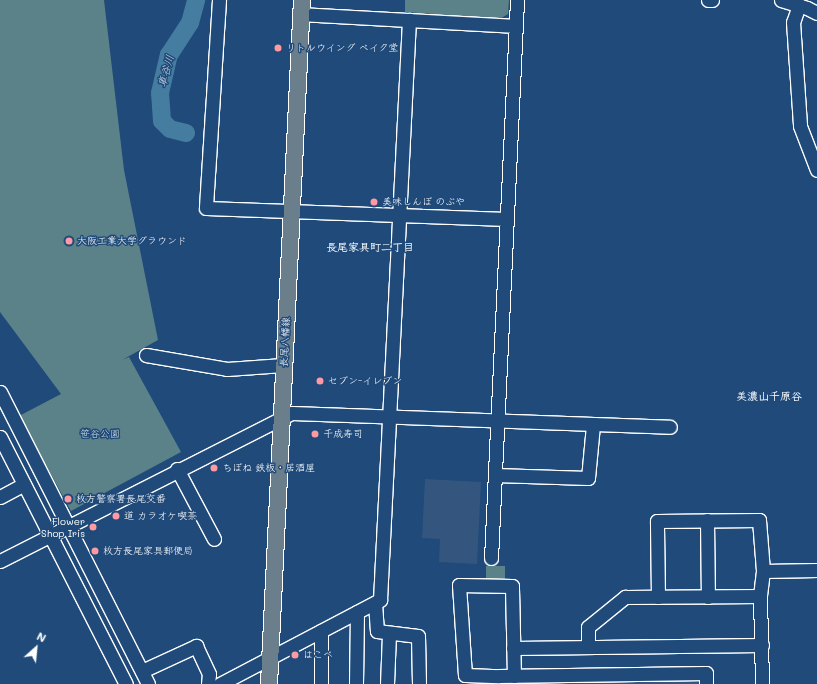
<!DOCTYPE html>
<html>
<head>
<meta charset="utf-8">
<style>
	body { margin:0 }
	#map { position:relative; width:817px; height:684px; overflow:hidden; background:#1f4a7a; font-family:Mali,"Klee One",sans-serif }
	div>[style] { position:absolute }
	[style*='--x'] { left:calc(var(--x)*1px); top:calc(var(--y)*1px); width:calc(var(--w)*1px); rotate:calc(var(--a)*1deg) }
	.built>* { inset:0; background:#34567e }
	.green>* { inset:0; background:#5b8288; transform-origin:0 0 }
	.river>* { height:18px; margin:-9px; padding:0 9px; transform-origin:9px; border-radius:9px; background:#457da0 }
	.roads { filter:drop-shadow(1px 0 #fff) drop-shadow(-1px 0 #fff) drop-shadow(0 1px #fff) drop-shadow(0 -1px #fff) }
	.minor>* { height:13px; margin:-6.5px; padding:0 6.5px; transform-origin:6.5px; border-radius:6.5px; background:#1f4a7a }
	.major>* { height:16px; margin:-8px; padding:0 8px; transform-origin:8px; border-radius:8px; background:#6b7e8b }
	.dots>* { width:11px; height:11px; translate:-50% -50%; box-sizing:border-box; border:2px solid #1f4a7a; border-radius:50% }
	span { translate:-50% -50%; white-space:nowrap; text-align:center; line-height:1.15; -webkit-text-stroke:3px #1f4a7a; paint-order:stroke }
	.poi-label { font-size:10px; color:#fff }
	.left { translate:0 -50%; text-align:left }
	.right { translate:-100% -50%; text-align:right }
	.street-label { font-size:10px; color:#fff }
	.park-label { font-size:10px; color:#d6e0e1 }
	.water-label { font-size:11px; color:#d0dee7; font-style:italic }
	.neighbourhood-label { font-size:11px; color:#fff; font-weight:700 }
	.north { position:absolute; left:16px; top:628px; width:40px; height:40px; -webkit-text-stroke:3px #1f4a7a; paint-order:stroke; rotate:27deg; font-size:11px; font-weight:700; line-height:16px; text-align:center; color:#fff }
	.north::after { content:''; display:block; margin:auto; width:14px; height:18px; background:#fff; clip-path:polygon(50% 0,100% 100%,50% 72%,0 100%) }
</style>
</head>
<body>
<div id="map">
	<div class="built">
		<i style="clip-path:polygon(425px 479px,481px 482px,477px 564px,439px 562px,440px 539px,422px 538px)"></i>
		<i style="clip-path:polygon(702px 678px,702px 684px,503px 684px,503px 680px)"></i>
	</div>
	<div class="green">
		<i style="clip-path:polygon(0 0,104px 0,124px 170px,158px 340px,122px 360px,129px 357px,181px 452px,71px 511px,19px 416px,61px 394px,0 312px)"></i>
		<i style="clip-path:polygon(405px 0,509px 0,508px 14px,500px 19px,405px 12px)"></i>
		<i style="left:486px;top:566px;width:19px;height:13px"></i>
	</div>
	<div class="river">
		<i style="--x:186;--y:133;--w:16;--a:-166"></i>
		<i style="--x:170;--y:129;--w:11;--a:-135"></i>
		<i style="--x:162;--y:121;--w:28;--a:-94"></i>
		<i style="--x:160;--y:93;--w:39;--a:-77"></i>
		<i style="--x:169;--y:55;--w:38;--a:-57"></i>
		<i style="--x:190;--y:23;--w:24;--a:-75"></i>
	</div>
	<div class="roads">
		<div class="minor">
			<i style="--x:219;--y:0;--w:208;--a:93.6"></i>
			<i style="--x:206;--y:208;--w:301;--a:2.1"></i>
			<i style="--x:708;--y:0;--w:4;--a:0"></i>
			<i style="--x:781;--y:0;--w:27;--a:17"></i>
			<i style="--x:807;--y:8;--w:11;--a:27"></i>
			<i style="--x:799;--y:5;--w:18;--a:109"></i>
			<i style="--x:793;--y:22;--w:104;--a:86.1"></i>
			<i style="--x:800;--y:126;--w:47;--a:68.9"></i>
			<i style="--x:301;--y:14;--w:214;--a:3.2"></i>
			<i style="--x:146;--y:355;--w:82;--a:9.8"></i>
			<i style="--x:227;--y:369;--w:56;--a:-4.1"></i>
			<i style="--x:0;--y:392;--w:327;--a:63.1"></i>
			<i style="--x:0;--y:437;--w:277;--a:63"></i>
			<i style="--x:177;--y:469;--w:79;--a:62.1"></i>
			<i style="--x:495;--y:475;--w:93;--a:1.8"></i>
			<i style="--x:588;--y:478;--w:53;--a:-84.6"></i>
			<i style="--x:0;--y:497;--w:27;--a:-28"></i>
			<i style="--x:707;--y:520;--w:77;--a:89.3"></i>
			<i style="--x:491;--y:558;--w:559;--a:-87.33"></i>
			<i style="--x:0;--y:561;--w:327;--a:-26.9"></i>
			<i style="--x:292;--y:413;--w:378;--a:2.1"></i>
			<i style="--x:763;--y:571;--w:54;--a:-1.1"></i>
			<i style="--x:658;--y:597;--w:76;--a:-90.8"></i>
			<i style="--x:657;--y:521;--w:102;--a:-0.6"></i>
			<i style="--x:759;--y:520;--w:51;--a:85.5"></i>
			<i style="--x:763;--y:571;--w:25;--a:97"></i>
			<i style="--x:760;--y:596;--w:88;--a:88.7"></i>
			<i style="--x:375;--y:603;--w:28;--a:86"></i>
			<i style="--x:377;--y:631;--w:41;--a:7"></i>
			<i style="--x:418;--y:636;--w:48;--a:88.8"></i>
			<i style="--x:321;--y:631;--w:53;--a:90"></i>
			<i style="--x:588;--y:647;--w:20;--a:-90"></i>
			<i style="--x:588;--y:627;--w:48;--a:-39"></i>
			<i style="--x:625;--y:597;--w:135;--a:-0.4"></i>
			<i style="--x:513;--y:648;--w:249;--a:-0.7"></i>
			<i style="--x:142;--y:671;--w:60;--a:-24.8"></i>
			<i style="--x:196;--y:646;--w:31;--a:65"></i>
			<i style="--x:209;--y:674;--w:10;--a:96"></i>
			<i style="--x:514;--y:676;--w:90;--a:-91.3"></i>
			<i style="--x:512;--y:586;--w:53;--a:-178.9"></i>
			<i style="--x:459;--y:585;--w:90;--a:86.2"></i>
			<i style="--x:465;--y:675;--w:34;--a:2"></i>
			<i style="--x:499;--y:676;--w:207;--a:-0.8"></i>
			<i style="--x:706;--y:673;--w:11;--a:90"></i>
			<i style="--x:220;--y:684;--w:181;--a:-27.7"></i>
			<i style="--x:380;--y:600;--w:581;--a:-87.14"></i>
			<i style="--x:356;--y:684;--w:72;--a:-89.2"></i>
			<i style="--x:387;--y:684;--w:50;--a:-87.7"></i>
		</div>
		<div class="major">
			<i style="--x:269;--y:684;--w:685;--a:-87.24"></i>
		</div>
	</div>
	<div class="dots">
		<i style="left:278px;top:48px;background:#ff9aa2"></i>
		<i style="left:374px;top:202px;background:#ff9aa2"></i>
		<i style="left:69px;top:241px;background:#ff9aa2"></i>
		<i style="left:320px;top:381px;background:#ff9aa2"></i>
		<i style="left:315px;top:434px;background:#ff9aa2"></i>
		<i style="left:214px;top:468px;background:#ff9aa2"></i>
		<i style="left:68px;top:499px;background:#ff9aa2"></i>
		<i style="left:116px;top:516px;background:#ff9aa2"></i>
		<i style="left:93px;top:527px;background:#ff9aa2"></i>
		<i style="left:95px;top:551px;background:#ff9aa2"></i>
		<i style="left:295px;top:655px;background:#ff9aa2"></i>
	</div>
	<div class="poi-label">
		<span class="left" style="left:286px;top:48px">リトルウイング ベイク堂</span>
		<span class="left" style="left:382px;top:202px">美味しんぼ のぶや</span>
		<span class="left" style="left:77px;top:241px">大阪工業大学グラウンド</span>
		<span class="left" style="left:328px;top:381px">セブン-イレブン</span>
		<span class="left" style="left:323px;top:434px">千成寿司</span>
		<span class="left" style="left:222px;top:468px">ちぼね 鉄板・居酒屋</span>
		<span class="left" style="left:76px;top:499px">枚方警察署長尾交番</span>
		<span class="left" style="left:124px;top:516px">道 カラオケ喫茶</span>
		<span class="right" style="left:85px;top:527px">Flower<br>Shop Iris</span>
		<span class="left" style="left:103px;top:551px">枚方長尾家具郵便局</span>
		<span class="left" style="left:303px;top:655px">はこべ</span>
	</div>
	<div class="street-label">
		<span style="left:285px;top:342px;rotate:-87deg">長尾八幡線</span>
	</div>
	<div class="park-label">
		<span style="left:100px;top:434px">笹谷公園</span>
	</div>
	<div class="water-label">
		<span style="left:166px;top:71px;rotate:-74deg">車谷川</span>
	</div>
	<div class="neighbourhood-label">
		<span style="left:370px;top:247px">長尾家具町二丁目</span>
		<span style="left:769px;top:396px">美濃山千原谷</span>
	</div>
	<div class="north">N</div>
</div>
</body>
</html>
